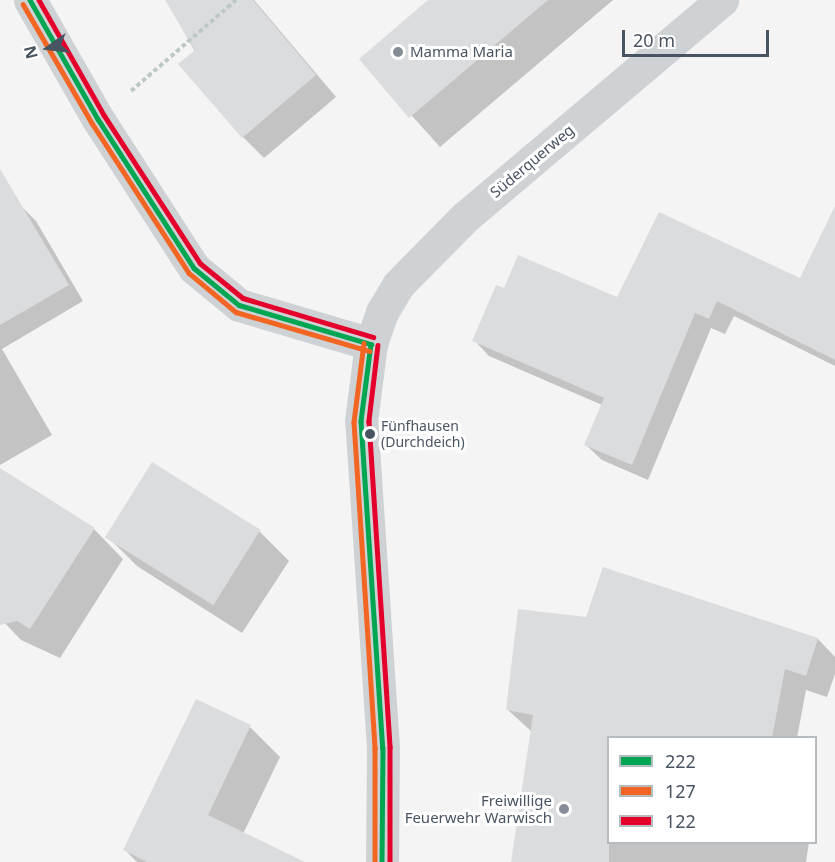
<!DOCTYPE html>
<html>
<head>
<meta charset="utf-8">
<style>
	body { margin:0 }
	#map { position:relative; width:835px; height:862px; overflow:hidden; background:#f4f4f4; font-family:"Noto Sans",sans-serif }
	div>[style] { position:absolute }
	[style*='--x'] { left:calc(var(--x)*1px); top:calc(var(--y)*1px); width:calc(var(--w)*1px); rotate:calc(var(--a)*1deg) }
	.shadow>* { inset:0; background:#0003 }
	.building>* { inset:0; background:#dbdcde; transform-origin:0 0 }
	.path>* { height:4px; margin-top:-2px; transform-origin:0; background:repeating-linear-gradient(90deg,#bcc9c6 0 4.5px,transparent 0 7.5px) }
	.minor>* { height:33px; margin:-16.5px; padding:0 16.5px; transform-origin:16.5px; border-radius:16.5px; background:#cfd2d5 }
	.bus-1>* { height:4.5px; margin:-2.25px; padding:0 2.25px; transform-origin:2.25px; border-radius:2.25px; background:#00a651 }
	.bus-2>* { height:4.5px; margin:-2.25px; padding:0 2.25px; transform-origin:2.25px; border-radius:2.25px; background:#f26522 }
	.bus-3>* { height:4.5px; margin:-2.25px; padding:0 2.25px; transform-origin:2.25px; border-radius:2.25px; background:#e4002b }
	.dots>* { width:16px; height:16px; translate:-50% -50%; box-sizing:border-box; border:3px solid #fff; border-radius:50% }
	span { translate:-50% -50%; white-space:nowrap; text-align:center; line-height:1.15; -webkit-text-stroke:6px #fff; paint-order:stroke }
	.bus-label { font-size:14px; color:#495462 }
	.left { translate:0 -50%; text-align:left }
	.poi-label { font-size:15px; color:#495462 }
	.right { translate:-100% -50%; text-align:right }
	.street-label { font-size:15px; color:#495462 }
	.legend { position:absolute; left:607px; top:736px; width:210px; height:108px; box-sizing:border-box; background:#fff; border:2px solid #b6bbc0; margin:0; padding:8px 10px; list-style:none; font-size:18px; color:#495462 }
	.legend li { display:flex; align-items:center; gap:12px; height:30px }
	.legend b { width:30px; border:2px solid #b6bbc0 }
	.north { position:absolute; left:18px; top:18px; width:60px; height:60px; -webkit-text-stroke:4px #fff; paint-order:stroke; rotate:256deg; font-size:16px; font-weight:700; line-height:24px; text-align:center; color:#495462 }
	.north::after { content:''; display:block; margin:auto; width:21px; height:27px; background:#495462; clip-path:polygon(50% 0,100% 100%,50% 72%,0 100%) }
	.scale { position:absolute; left:622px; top:30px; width:147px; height:27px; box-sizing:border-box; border:3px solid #495462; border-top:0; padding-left:8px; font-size:18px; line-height:21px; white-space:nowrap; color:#495462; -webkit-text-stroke:4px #fff; paint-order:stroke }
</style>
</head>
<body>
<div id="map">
	<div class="shadow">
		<i style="clip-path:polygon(166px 0,254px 0,336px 97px,264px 158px,243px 137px)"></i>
		<i style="clip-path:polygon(431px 0,613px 0,440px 147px,361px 59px)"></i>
		<i style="clip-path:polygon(20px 205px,36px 221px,83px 301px,2px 349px,52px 435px,0 465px,0 217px)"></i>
		<i style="clip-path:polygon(835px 270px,835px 366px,734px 316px,725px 334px,711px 328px,648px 480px,602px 460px,586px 445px,602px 405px,489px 356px,474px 340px,505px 290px,618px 299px,800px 280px)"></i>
		<i style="clip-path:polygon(0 470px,94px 529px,123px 559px,60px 658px,21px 640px,0 618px)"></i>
		<i style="clip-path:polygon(259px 531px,289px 561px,242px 633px,137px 566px,107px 536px)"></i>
		<i style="clip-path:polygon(604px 569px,818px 639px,835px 657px,835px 674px,827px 697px,806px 690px,797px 738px,608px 738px,608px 842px,809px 842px,806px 862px,513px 862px,532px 732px,508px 710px,587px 619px)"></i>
		<i style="clip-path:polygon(197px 701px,250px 727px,280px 757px,243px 834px,288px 862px,137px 862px,125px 850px)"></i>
	</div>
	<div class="building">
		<i style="clip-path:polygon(165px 0,253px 0,316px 75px,242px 138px,178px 64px,195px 50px)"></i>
		<i style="clip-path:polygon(428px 0,548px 0,409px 118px,359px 59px)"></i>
		<i style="clip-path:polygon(0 169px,69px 285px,0 325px)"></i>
		<i style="clip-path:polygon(835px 206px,835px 360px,717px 301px,709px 319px,695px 313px,632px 465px,584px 445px,604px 398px,472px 341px,496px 285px,504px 288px,518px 255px,617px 297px,659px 212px,800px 278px)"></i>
		<i style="left:152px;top:462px;width:128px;height:89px;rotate:32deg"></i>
		<i style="clip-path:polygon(0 468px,95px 528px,30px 629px,17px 621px,0 625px)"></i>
		<i style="clip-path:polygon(603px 567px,818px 638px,806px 676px,785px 669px,772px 738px,609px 738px,609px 862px,511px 862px,533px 715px,506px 710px,518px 609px,586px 617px)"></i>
		<i style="clip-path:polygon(196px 699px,251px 725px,208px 815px,305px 862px,147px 862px,123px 850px)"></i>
	</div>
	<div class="path">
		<i style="--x:131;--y:91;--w:139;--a:-40.9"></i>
	</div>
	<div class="minor">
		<i style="--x:30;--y:0;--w:137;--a:60.3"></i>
		<i style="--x:98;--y:119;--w:177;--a:57.2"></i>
		<i style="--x:194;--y:268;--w:58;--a:39.4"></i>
		<i style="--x:239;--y:305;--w:138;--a:16.5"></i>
		<i style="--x:382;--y:862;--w:114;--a:-89.5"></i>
		<i style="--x:383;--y:748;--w:328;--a:-93.8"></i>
		<i style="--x:361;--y:421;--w:78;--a:-82.6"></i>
		<i style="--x:371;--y:344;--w:34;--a:-71"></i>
		<i style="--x:382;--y:312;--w:31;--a:-59"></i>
		<i style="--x:398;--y:285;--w:94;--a:-45.4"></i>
		<i style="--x:464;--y:218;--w:338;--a:-40.2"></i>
	</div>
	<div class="bus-1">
		<i style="--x:30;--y:0;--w:137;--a:60.3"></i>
		<i style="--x:98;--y:119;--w:177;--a:57.2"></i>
		<i style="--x:194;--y:268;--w:58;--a:39.4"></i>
		<i style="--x:239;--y:305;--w:138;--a:16.5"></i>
		<i style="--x:371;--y:344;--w:78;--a:97.4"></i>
		<i style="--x:361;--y:421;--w:328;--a:86.2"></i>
		<i style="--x:383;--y:748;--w:114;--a:90.5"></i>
	</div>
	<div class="bus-2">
		<i style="--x:23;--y:4;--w:138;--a:59.9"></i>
		<i style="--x:92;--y:123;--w:179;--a:57.1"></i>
		<i style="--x:189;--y:273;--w:61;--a:39.7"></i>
		<i style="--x:236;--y:312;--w:139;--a:16.3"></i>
		<i style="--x:364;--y:343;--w:80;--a:97.2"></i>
		<i style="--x:354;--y:422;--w:327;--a:86.3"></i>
		<i style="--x:375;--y:748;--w:114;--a:90"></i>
	</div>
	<div class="bus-3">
		<i style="--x:39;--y:0;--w:132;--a:60.5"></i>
		<i style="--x:104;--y:115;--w:176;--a:57"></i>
		<i style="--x:200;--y:263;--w:55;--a:39.1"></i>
		<i style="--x:243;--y:298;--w:136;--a:16.7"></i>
		<i style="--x:378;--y:345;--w:77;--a:96.8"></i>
		<i style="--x:369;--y:421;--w:327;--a:86.3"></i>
		<i style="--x:390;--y:747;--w:115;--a:90"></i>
	</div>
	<div class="dots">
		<i style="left:398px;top:52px;background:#858c95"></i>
		<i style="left:370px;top:434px;background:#495462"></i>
		<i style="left:564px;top:809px;background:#858c95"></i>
	</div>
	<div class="bus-label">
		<span class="left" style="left:381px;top:434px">Fünfhausen<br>(Durchdeich)</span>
	</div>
	<div class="poi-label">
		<span class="left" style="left:410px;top:52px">Mamma Maria</span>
		<span class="right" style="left:552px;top:809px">Freiwillige<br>Feuerwehr Warwisch</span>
	</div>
	<div class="street-label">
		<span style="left:532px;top:161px;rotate:-40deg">Süderquerweg</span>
	</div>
	<ul class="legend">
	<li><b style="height:8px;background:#00a651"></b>222</li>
	<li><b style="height:8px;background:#f26522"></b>127</li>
	<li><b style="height:8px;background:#e4002b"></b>122</li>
	</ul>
	<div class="north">N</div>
	<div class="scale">20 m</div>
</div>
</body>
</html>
